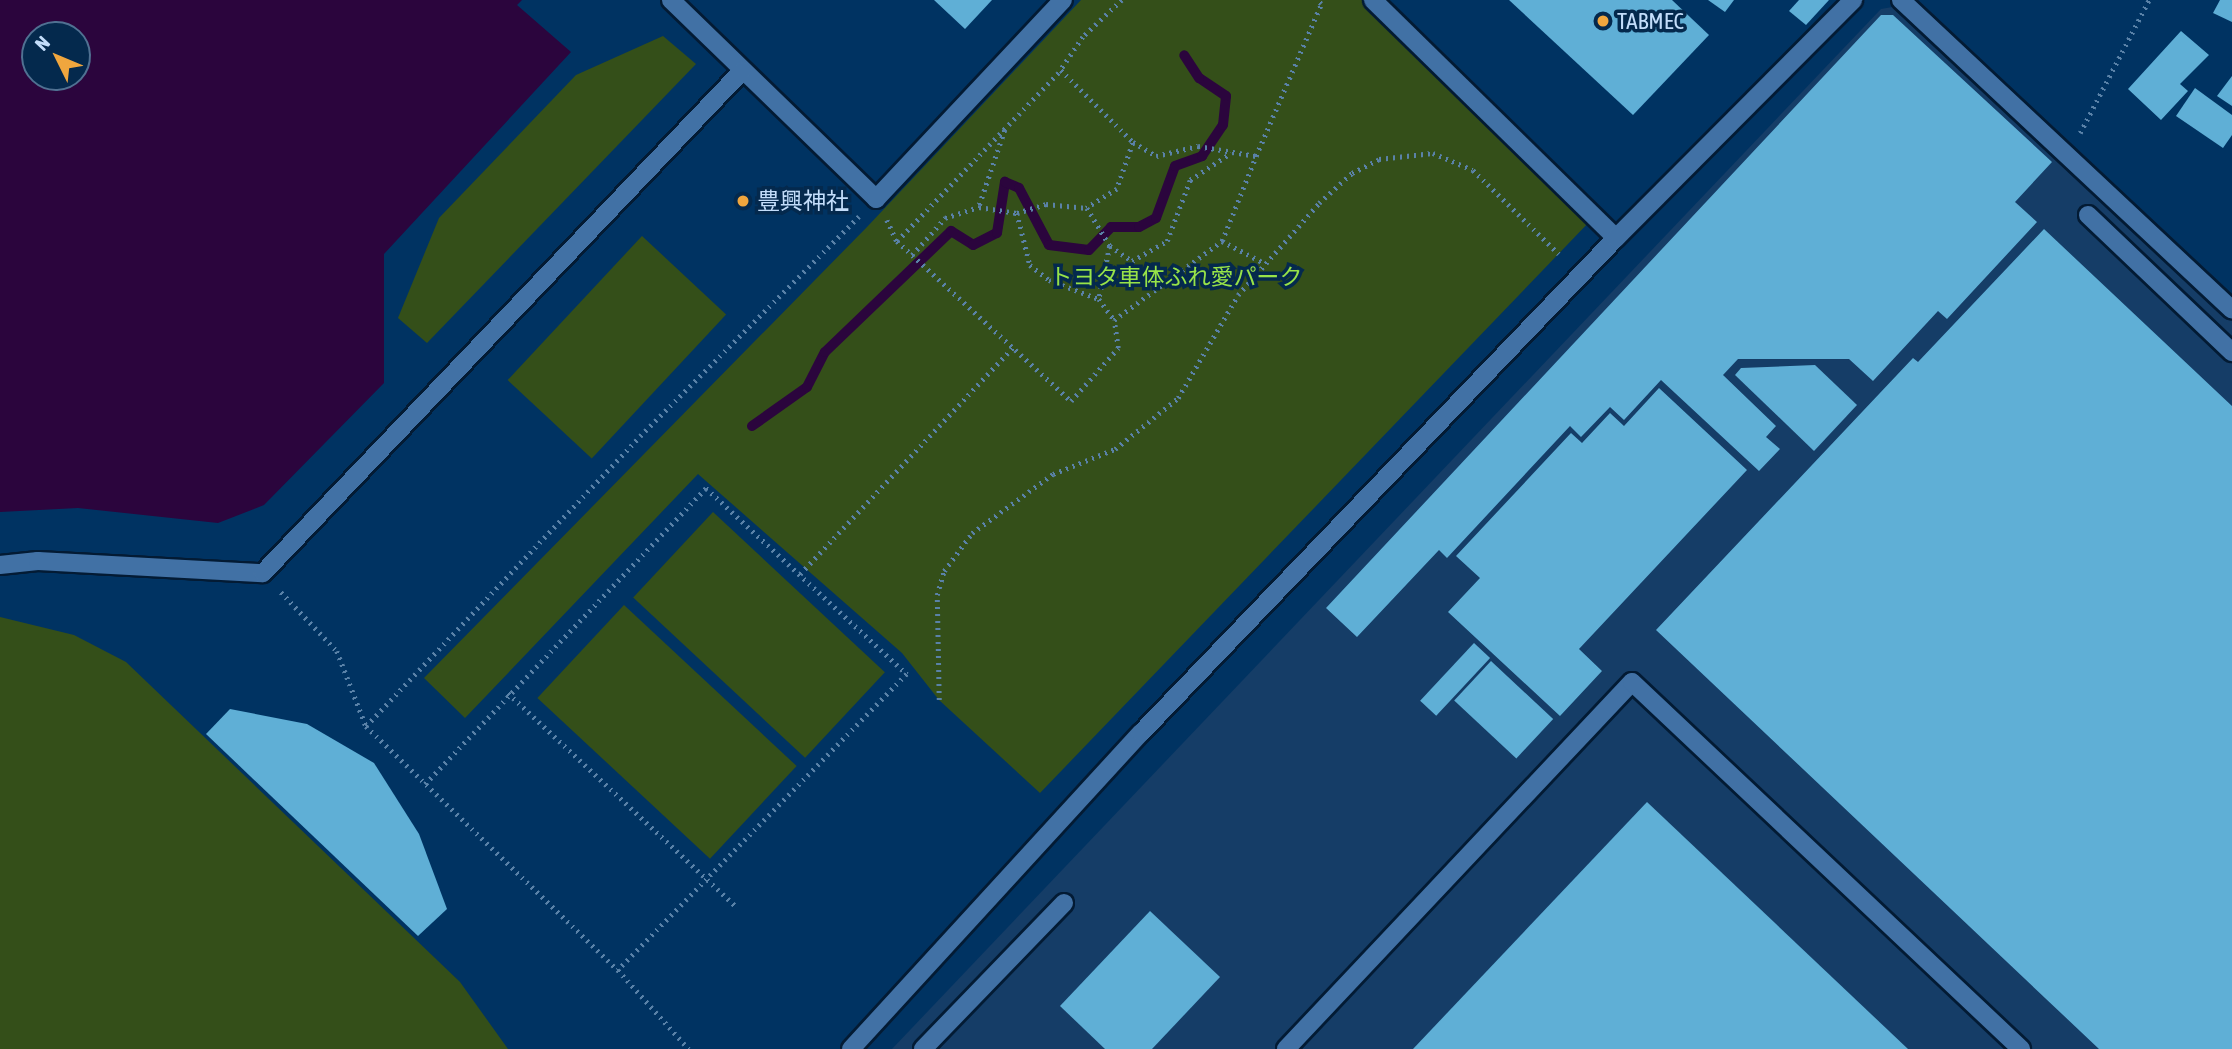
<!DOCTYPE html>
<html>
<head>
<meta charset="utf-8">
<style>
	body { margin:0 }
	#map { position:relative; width:2232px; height:1049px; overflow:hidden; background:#003362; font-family:"Asap Condensed","Noto Sans JP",sans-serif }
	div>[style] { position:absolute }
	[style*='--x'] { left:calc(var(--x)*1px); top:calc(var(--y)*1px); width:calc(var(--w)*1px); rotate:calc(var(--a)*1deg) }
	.built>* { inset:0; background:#153d67 }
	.green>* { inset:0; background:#344f19; transform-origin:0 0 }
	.water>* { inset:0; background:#2b053d }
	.stream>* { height:10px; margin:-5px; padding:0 5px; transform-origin:5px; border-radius:5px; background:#2b053d }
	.building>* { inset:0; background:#5fafd6; transform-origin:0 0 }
	.path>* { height:4.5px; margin-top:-2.25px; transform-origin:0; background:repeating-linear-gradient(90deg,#5a82a8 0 2px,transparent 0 7px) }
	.roads { filter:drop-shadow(2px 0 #031b34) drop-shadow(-2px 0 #031b34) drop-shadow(0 2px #031b34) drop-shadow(0 -2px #031b34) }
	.lane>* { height:18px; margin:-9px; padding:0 9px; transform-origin:9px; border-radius:9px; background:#4171a5 }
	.street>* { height:18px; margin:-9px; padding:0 9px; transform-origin:9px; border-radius:9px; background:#4171a5 }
	.secondary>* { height:18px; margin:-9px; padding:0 9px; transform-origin:9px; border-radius:9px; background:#4171a5 }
	.dots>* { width:19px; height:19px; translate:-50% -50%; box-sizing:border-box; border:4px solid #04294d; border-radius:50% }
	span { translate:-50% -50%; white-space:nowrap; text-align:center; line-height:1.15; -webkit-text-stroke:7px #04294d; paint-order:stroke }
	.poi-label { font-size:23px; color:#c3ddfa }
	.left { translate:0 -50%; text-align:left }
	.park-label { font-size:23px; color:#98e348 }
	.north { position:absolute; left:21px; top:21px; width:70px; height:70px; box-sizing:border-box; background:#04294d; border:2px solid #507192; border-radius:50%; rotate:313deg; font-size:19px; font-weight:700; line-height:28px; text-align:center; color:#c3ddfa }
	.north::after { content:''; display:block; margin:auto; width:24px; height:32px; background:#f0a63e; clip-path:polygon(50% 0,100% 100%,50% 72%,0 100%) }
</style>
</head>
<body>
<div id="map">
	<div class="built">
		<i style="clip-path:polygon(1904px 5px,2232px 319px,2232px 1049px,892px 1049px,1881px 9px)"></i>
	</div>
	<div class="green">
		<i style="clip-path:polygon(1081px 0,1371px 0,1593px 218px,1040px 793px,939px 700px,902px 653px,698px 474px,465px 718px,424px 678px,867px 227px)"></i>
		<i style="clip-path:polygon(663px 36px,696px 64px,427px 343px,398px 318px,439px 218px,576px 75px)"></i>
		<i style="left:642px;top:236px;width:115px;height:197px;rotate:43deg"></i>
		<i style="left:713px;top:512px;width:235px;height:117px;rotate:43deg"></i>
		<i style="left:624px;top:605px;width:236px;height:127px;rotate:43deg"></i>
		<i style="clip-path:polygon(0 617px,74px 635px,126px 662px,460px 982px,508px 1049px,0 1049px)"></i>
	</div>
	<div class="water">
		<i style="clip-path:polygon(evenodd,0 0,522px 0,517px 5px,571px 52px,384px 254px,384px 383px,264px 505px,218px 523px,78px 508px,0 512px,0 0,35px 35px,77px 35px,77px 77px,35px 77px,35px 35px)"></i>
	</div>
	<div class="stream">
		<i style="--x:752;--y:426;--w:67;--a:-35.3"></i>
		<i style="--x:807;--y:387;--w:39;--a:-63"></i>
		<i style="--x:825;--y:352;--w:175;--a:-43.8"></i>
		<i style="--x:951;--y:231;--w:26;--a:32"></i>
		<i style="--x:973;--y:245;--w:27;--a:-27"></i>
		<i style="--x:997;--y:233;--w:52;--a:-81.1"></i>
		<i style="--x:1005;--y:182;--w:15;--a:23"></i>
		<i style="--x:1019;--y:188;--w:64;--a:62.2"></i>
		<i style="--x:1049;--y:245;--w:40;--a:7.1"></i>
		<i style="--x:1089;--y:250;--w:32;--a:-46"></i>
		<i style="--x:1111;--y:227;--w:28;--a:0"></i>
		<i style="--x:1139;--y:227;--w:19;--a:-28"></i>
		<i style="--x:1156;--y:218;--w:55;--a:-69.9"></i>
		<i style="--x:1175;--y:166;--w:29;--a:-20"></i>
		<i style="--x:1202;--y:156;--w:37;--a:-56"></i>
		<i style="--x:1223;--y:125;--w:29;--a:-84"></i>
		<i style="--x:1226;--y:96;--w:32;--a:-146"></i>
		<i style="--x:1199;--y:78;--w:27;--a:-123"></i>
	</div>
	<div class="building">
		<i style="clip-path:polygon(934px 0,992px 0,965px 29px)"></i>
		<i style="clip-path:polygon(1509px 0,1672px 0,1709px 35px,1633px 115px)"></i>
		<i style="clip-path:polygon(1708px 0,1734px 0,1725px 12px)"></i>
		<i style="clip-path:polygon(1799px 0,1829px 0,1806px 25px,1789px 11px)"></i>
		<i style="clip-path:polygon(2220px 0,2232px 0,2232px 22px,2213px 13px)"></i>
		<i style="clip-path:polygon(1881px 15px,1893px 15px,2052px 162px,2015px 202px,2037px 222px,1947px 319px,1938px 311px,1873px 381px,1849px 359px,1738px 359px,1723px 375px,1776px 426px,1766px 437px,1780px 449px,1759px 471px,1661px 380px,1624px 420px,1610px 407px,1581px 437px,1570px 426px,1447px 558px,1439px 550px,1357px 637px,1326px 608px)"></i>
		<i style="clip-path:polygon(2181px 31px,2209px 55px,2180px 84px,2188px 91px,2161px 120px,2128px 89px)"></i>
		<i style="clip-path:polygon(2232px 76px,2232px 106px,2217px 96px)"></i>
		<i style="clip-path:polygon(2195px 88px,2232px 115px,2232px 135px,2223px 148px,2176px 116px)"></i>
		<i style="clip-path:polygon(2044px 229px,2232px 406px,2232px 1049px,2099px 1049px,1656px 630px,1913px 358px,1918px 362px)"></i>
		<i style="clip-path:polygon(1815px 365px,1857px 405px,1814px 451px,1735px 375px,1741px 368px)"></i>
		<i style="clip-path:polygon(1659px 388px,1747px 470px,1579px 649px,1602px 671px,1560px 716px,1448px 612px,1480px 578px,1456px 556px,1571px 433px,1582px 443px,1610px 413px,1624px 426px)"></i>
		<i style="left:1474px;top:643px;width:22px;height:79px;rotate:43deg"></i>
		<i style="left:1491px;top:661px;width:85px;height:54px;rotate:43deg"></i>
		<i style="clip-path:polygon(230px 709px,307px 724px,374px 763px,419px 834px,447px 909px,418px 936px,206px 734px)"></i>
		<i style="clip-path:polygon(1647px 802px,1908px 1049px,1413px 1049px)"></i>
		<i style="clip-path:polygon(1150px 911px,1220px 977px,1152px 1049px,1105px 1049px,1060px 1006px)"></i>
	</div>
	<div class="path">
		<i style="--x:1122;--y:0;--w:54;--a:136.5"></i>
		<i style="--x:1083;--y:37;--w:40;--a:124"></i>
		<i style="--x:1061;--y:70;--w:102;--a:45"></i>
		<i style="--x:1133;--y:142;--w:27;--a:31"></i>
		<i style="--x:1156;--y:156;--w:43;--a:-13.4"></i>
		<i style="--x:1198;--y:146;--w:59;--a:9.8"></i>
		<i style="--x:1256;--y:156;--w:165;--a:-66.8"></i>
		<i style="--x:1321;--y:4;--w:6;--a:-135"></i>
		<i style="--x:1005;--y:130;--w:81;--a:108.7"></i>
		<i style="--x:979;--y:207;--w:38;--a:9"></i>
		<i style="--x:1017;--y:213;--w:30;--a:-17"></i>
		<i style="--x:1046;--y:204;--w:41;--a:5.6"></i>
		<i style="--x:2080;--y:133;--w:150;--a:-62.6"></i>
		<i style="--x:1133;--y:143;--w:49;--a:109.2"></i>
		<i style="--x:1117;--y:189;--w:36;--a:148"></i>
		<i style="--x:1087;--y:208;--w:44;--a:58.8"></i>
		<i style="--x:1110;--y:246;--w:27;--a:34"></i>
		<i style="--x:1132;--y:261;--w:40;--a:-29.7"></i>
		<i style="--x:1167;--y:241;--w:65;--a:-69.3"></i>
		<i style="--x:1190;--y:180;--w:49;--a:-33.4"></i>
		<i style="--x:1017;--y:213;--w:54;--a:76"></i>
		<i style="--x:1030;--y:265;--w:24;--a:38"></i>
		<i style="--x:1049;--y:280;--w:53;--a:20.8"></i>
		<i style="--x:887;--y:220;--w:23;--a:65"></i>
		<i style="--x:897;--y:241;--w:237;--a:-46.2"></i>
		<i style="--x:897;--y:241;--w:236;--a:42.6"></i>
		<i style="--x:1071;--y:401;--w:71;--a:-48.4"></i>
		<i style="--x:1118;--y:348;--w:28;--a:-98"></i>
		<i style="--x:1222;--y:241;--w:47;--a:27.6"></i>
		<i style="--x:1110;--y:246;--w:54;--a:101.7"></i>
		<i style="--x:1099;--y:299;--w:26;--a:54"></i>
		<i style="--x:1114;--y:320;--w:134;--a:-36.2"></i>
		<i style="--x:1222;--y:241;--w:92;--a:-68.2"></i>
		<i style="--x:912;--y:255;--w:50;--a:-48.3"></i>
		<i style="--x:945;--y:218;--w:36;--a:-18"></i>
		<i style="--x:800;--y:574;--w:311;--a:-46.8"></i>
		<i style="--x:281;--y:592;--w:81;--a:46.5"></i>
		<i style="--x:337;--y:651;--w:80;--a:68.9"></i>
		<i style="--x:366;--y:726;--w:351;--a:44.1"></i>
		<i style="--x:618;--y:970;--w:106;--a:48.1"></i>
		<i style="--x:508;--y:693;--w:312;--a:43.1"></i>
		<i style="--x:939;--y:700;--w:105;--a:-91.1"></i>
		<i style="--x:937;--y:595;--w:25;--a:-74"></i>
		<i style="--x:944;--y:571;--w:47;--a:-53.6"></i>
		<i style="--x:972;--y:533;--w:100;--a:-36.1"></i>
		<i style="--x:1053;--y:474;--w:67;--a:-22"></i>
		<i style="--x:1115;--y:449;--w:81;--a:-39"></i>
		<i style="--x:1178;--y:398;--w:119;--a:-59.8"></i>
		<i style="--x:1238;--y:295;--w:123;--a:-48.6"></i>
		<i style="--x:1319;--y:203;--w:45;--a:-42.3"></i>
		<i style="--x:1352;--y:173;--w:30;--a:-27"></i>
		<i style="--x:1379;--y:159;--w:54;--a:-6.3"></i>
		<i style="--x:1433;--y:153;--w:43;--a:23"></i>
		<i style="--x:1473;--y:170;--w:120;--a:44.3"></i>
		<i style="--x:366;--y:726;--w:399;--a:-46.6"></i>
		<i style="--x:640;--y:436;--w:310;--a:-45.1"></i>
		<i style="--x:425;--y:784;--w:408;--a:-46.5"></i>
		<i style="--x:706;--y:488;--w:274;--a:42.8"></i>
		<i style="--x:907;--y:674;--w:414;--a:134.3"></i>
	</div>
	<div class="roads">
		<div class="lane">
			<i style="--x:2088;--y:215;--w:199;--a:43.6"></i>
			<i style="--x:923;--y:1049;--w:203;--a:-46"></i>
			<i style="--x:1286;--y:1049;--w:504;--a:-46.69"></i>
			<i style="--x:1632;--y:682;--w:535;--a:43.33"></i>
		</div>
		<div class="street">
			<i style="--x:671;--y:0;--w:286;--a:44.1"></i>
			<i style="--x:876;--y:199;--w:273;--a:-46.8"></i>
			<i style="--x:1373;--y:0;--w:340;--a:44.4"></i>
			<i style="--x:1901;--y:0;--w:453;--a:43.1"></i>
		</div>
		<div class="secondary">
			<i style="--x:0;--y:565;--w:38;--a:-6"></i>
			<i style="--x:38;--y:561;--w:225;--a:3.1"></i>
			<i style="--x:263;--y:573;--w:694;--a:-46.34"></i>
			<i style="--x:851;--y:1049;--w:429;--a:-47.5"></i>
			<i style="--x:1141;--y:733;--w:686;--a:-46.18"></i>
			<i style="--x:1616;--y:238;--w:336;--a:-45.1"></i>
		</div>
	</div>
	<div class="dots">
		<i style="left:1603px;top:21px;background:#f0a63e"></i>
		<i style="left:743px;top:201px;background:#f0a63e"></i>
	</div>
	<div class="poi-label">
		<span class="left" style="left:1617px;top:21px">TABMEC</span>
		<span class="left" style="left:757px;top:201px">豊興神社</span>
	</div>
	<div class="park-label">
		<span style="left:1176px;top:277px">トヨタ車体ふれ愛パーク</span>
	</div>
	<div class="north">N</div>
</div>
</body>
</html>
